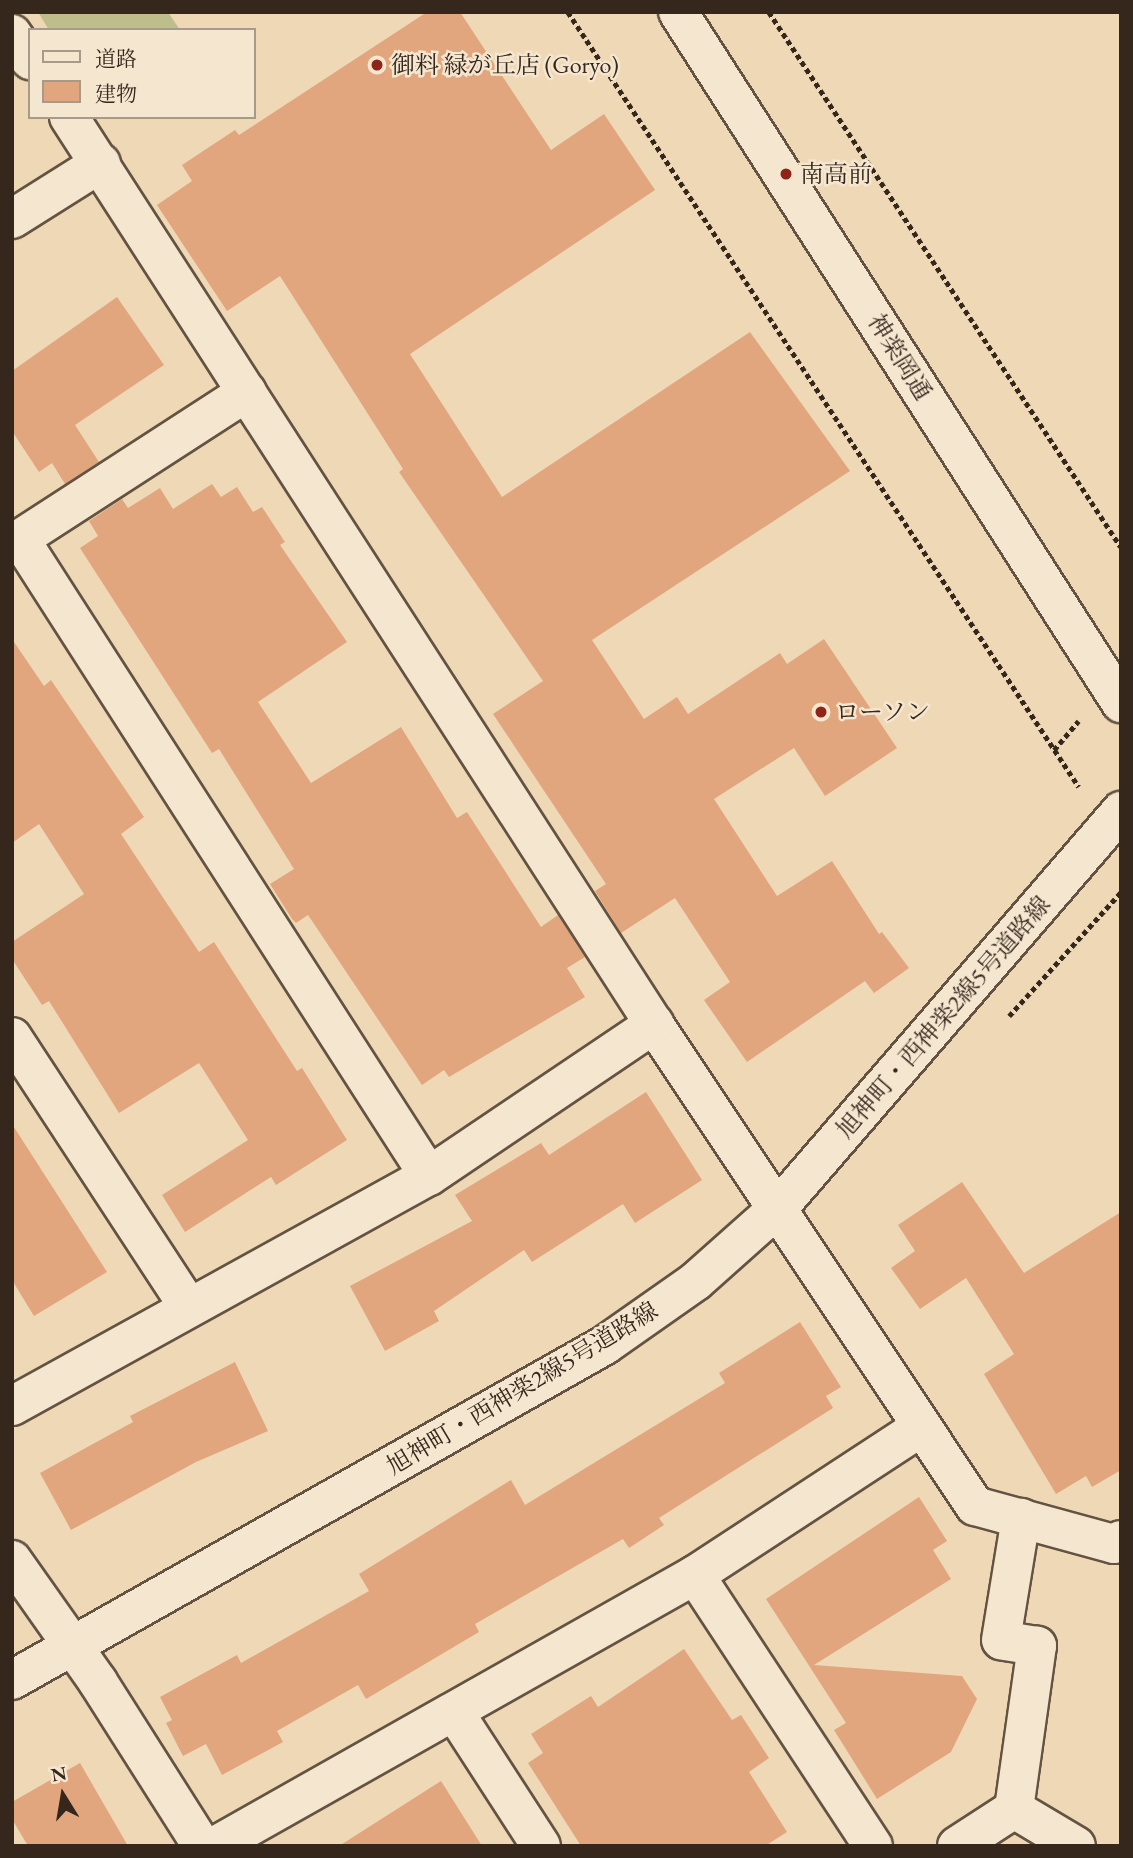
<!DOCTYPE html>
<html>
<head>
<meta charset="utf-8">
<style>
	body { margin:0 }
	#map { position:relative; width:1133px; height:1858px; overflow:hidden; background:#efd8b6; font-family:"EB Garamond","Noto Serif JP",serif }
	div>[style] { position:absolute }
	[style*='--x'] { left:calc(var(--x)*1px); top:calc(var(--y)*1px); width:calc(var(--w)*1px); rotate:calc(var(--a)*1deg) }
	.green>* { inset:0; background:#bdbe8b }
	.building>* { inset:0; background:#e2a67e }
	.path>* { height:4.5px; margin-top:-2.25px; transform-origin:0; background:repeating-linear-gradient(90deg,#35271c 0 5px,transparent 0 8.5px) }
	.roads { filter:drop-shadow(2px 0 #645342) drop-shadow(-2px 0 #645342) drop-shadow(0 2px #645342) drop-shadow(0 -2px #645342) }
	.minor>* { height:38px; margin:-19px; padding:0 19px; transform-origin:19px; border-radius:19px; background:#f5e6d0 }
	.dots>* { width:19px; height:19px; translate:-50% -50%; box-sizing:border-box; border:4px solid #f5e6d0; border-radius:50% }
	span { translate:-50% -50%; white-space:nowrap; text-align:center; line-height:1.15; -webkit-text-stroke:5px #f5e6d0; paint-order:stroke }
	.poi-label { font-size:24px; color:#35271c }
	.left { translate:0 -50%; text-align:left }
	.street-label { font-size:24px; color:#35271c }
	.frame { position:absolute; inset:0; border:14px solid #35271c; pointer-events:none }
	.legend { position:absolute; left:28px; top:28px; width:228px; height:91px; box-sizing:border-box; background:#f5e6d0; border:2px solid #a89a88; margin:0; padding:9px 12px; list-style:none; font-size:21px; color:#35271c }
	.legend li { display:flex; align-items:center; gap:14px; height:35px }
	.legend b { width:35px; border:2px solid #a89a88 }
	.north { position:absolute; left:28px; top:1760px; width:70px; height:70px; -webkit-text-stroke:5px #f5e6d0; paint-order:stroke; rotate:349deg; font-size:19px; font-weight:700; line-height:28px; text-align:center; color:#35271c }
	.north::after { content:''; display:block; margin:auto; width:24px; height:32px; background:#35271c; clip-path:polygon(50% 0,100% 100%,50% 72%,0 100%) }
</style>
</head>
<body>
<div id="map">
	<div class="green">
		<i style="clip-path:polygon(38px 12px,168px 12px,180px 30px,49px 30px)"></i>
	</div>
	<div class="building">
		<i style="clip-path:polygon(427px 12px,460px 12px,551px 150px,604px 114px,655px 190px,410px 354px,502px 497px,750px 332px,850px 471px,592px 640px,644px 719px,677px 697px,688px 714px,780px 653px,787px 664px,824px 639px,897px 748px,825px 796px,794px 748px,714px 799px,777px 896px,832px 861px,879px 934px,882px 932px,909px 968px,874px 993px,865px 981px,747px 1062px,704px 1000px,730px 982px,675px 898px,621px 933px,595px 891px,606px 884px,493px 714px,543px 681px,399px 472px,403px 469px,280px 276px,227px 311px,157px 205px,192px 181px,182px 165px,235px 130px,239px 135px)"></i>
		<i style="clip-path:polygon(117px 297px,164px 365px,75px 425px,99px 462px,65px 484px,52px 463px,39px 472px,12px 431px,12px 371px)"></i>
		<i style="clip-path:polygon(212px 484px,221px 497px,237px 487px,253px 512px,262px 507px,285px 542px,280px 545px,347px 642px,258px 702px,311px 783px,401px 727px,457px 818px,467px 812px,541px 927px,558px 915px,585px 957px,567px 968px,585px 997px,449px 1077px,444px 1070px,422px 1085px,308px 915px,296px 923px,292px 919px,270px 884px,294px 869px,219px 749px,212px 753px,80px 548px,98px 536px,89px 521px,122px 499px,128px 508px,160px 488px,173px 509px)"></i>
		<i style="clip-path:polygon(12px 639px,44px 686px,51px 680px,144px 817px,121px 834px,199px 952px,214px 942px,297px 1071px,302px 1068px,347px 1140px,276px 1185px,271px 1177px,185px 1232px,162px 1195px,248px 1140px,199px 1063px,119px 1113px,49px 1001px,42px 1005px,12px 959px,12px 942px,84px 894px,39px 824px,12px 843px)"></i>
		<i style="clip-path:polygon(646px 1092px,702px 1180px,635px 1223px,623px 1204px,532px 1262px,524px 1250px,434px 1311px,439px 1321px,385px 1351px,350px 1286px,472px 1221px,455px 1195px,541px 1143px,549px 1155px)"></i>
		<i style="clip-path:polygon(12px 1124px,107px 1272px,34px 1316px,12px 1280px)"></i>
		<i style="clip-path:polygon(962px 1182px,1024px 1273px,1121px 1212px,1121px 1470px,1092px 1487px,1086px 1476px,1056px 1494px,984px 1374px,1014px 1354px,966px 1278px,920px 1309px,891px 1268px,915px 1251px,898px 1225px)"></i>
		<i style="clip-path:polygon(800px 1322px,841px 1387px,826px 1396px,833px 1408px,659px 1518px,664px 1525px,629px 1548px,623px 1539px,475px 1624px,479px 1632px,366px 1699px,358px 1685px,277px 1731px,283px 1742px,222px 1775px,206px 1744px,183px 1756px,166px 1723px,172px 1720px,160px 1697px,237px 1655px,241px 1663px,369px 1591px,359px 1574px,511px 1480px,525px 1505px,725px 1383px,719px 1373px)"></i>
		<i style="clip-path:polygon(235px 1362px,268px 1431px,196px 1462px,71px 1530px,40px 1473px,133px 1422px,130px 1416px)"></i>
		<i style="clip-path:polygon(919px 1497px,947px 1541px,933px 1550px,951px 1579px,814px 1665px,962px 1676px,977px 1699px,951px 1752px,877px 1799px,834px 1730px,846px 1723px,766px 1599px)"></i>
		<i style="clip-path:polygon(684px 1649px,732px 1720px,741px 1715px,769px 1758px,749px 1772px,787px 1832px,765px 1846px,581px 1846px,528px 1763px,543px 1753px,531px 1734px,591px 1696px,598px 1707px)"></i>
		<i style="clip-path:polygon(80px 1763px,128px 1846px,28px 1846px,12px 1819px,12px 1802px)"></i>
		<i style="clip-path:polygon(441px 1781px,482px 1846px,339px 1846px)"></i>
	</div>
	<div class="path">
		<i style="--x:568;--y:12;--w:928;--a:56.6"></i>
		<i style="--x:769;--y:12;--w:640;--a:56.66"></i>
		<i style="--x:1054;--y:750;--w:38;--a:-50"></i>
		<i style="--x:1009;--y:1016;--w:167;--a:-47.9"></i>
	</div>
	<div class="roads">
		<div class="minor">
			<i style="--x:678;--y:12;--w:821;--a:57.34"></i>
			<i style="--x:12;--y:34;--w:32;--a:55"></i>
			<i style="--x:69;--y:117;--w:1079;--a:57.18"></i>
			<i style="--x:654;--y:1024;--w:579;--a:56.34"></i>
			<i style="--x:975;--y:1506;--w:144;--a:15.3"></i>
			<i style="--x:1114;--y:1544;--w:8;--a:-30"></i>
			<i style="--x:12;--y:219;--w:105;--a:-32.2"></i>
			<i style="--x:247;--y:392;--w:270;--a:147.1"></i>
			<i style="--x:20;--y:539;--w:757;--a:57.3"></i>
			<i style="--x:12;--y:1037;--w:321;--a:56.8"></i>
			<i style="--x:12;--y:1406;--w:476;--a:-28.9"></i>
			<i style="--x:429;--y:1176;--w:272;--a:-34"></i>
			<i style="--x:12;--y:1560;--w:149;--a:54.8"></i>
			<i style="--x:98;--y:1682;--w:194;--a:57.6"></i>
			<i style="--x:695;--y:1575;--w:324;--a:56.7"></i>
			<i style="--x:12;--y:1680;--w:681;--a:-29.46"></i>
			<i style="--x:605;--y:1345;--w:111;--a:-35.1"></i>
			<i style="--x:696;--y:1281;--w:110;--a:-41.7"></i>
			<i style="--x:778;--y:1208;--w:525;--a:-49.17"></i>
			<i style="--x:455;--y:1713;--w:158;--a:57.1"></i>
			<i style="--x:1014;--y:1809;--w:72;--a:30.8"></i>
			<i style="--x:215;--y:1846;--w:551;--a:-29.45"></i>
			<i style="--x:695;--y:1575;--w:270;--a:-33.2"></i>
			<i style="--x:957;--y:1846;--w:68;--a:-33"></i>
			<i style="--x:1014;--y:1809;--w:165;--a:-82"></i>
			<i style="--x:1037;--y:1646;--w:36;--a:-171"></i>
			<i style="--x:1001;--y:1640;--w:124;--a:-80.7"></i>
		</div>
	</div>
	<div class="dots">
		<i style="left:377px;top:65px;background:#8f2418"></i>
		<i style="left:786px;top:174px;background:#8f2418"></i>
		<i style="left:821px;top:712px;background:#8f2418"></i>
	</div>
	<div class="poi-label">
		<span class="left" style="left:391px;top:65px">御料 緑が丘店 (Goryo)</span>
		<span class="left" style="left:800px;top:174px">南高前</span>
		<span class="left" style="left:835px;top:712px">ローソン</span>
	</div>
	<div class="street-label">
		<span style="left:900px;top:357px;rotate:58deg">神楽岡通</span>
		<span style="left:943px;top:1017px;rotate:-49deg">旭神町・西神楽2線5号道路線</span>
		<span style="left:522px;top:1388px;rotate:-31deg">旭神町・西神楽2線5号道路線</span>
	</div>
	<div class="frame"></div>
	<ul class="legend">
	<li><b style="height:9px;background:#f5e6d0"></b>道路</li>
	<li><b style="height:19px;background:#e2a67e"></b>建物</li>
	</ul>
	<div class="north">N</div>
</div>
</body>
</html>
